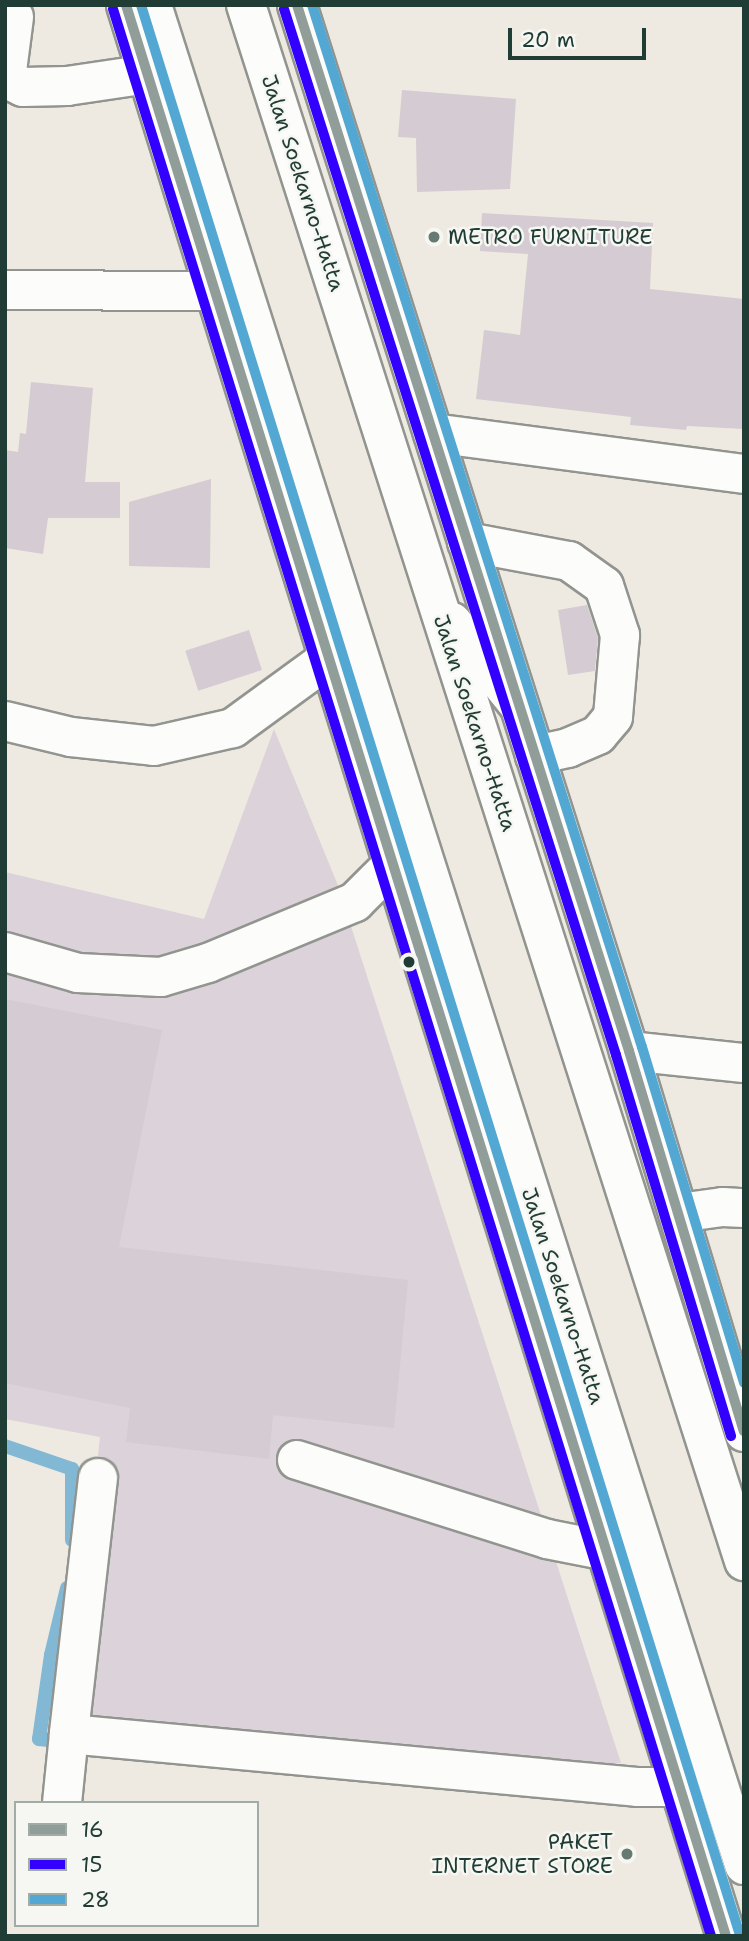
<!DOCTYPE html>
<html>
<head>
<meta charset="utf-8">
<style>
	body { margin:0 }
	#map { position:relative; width:749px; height:1941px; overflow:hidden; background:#eeeae1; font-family:"Shantell Sans",sans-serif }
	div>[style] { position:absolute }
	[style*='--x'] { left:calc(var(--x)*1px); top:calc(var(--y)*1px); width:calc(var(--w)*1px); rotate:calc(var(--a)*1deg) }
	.industrial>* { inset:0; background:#dbd2da }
	.stream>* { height:14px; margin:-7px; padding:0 7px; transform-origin:7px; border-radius:7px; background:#82b8d4 }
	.building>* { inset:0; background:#d5cbd2; transform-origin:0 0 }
	.roads { filter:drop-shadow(2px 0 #92958f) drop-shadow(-2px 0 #92958f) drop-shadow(0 2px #92958f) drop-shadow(0 -2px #92958f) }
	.minor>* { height:38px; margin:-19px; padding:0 19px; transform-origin:19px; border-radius:19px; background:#fcfcfa }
	.major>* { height:38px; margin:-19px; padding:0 19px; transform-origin:19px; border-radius:19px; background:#fcfcfa }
	.highway>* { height:38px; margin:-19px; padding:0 19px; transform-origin:19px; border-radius:19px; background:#fcfcfa }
	.bus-1>* { height:10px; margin:-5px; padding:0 5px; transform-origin:5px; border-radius:5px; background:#919d99 }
	.bus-2>* { height:10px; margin:-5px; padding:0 5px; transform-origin:5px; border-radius:5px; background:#30f }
	.bus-3>* { height:10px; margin:-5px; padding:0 5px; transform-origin:5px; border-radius:5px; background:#52a8d3 }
	.dots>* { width:19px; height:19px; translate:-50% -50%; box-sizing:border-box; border:4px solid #f6f6f2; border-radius:50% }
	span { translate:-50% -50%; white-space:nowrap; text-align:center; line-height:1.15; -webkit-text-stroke:5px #f6f6f2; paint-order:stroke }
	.street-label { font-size:21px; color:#1f3d34 }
	.poi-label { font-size:21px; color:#1f3d34 }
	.left { translate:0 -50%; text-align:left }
	.right { translate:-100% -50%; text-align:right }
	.frame { position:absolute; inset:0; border:7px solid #1f3d34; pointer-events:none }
	.legend { position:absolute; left:14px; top:1801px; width:245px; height:126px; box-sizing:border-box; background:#f6f6f2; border:2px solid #a0aca6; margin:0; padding:9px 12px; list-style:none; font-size:21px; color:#1f3d34 }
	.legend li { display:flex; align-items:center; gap:14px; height:35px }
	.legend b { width:35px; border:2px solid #a0aca6 }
	.scale { position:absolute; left:508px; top:28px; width:138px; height:32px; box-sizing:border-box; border:4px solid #1f3d34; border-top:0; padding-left:9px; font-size:21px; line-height:24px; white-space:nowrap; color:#1f3d34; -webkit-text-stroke:5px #f6f6f2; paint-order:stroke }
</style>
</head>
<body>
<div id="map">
	<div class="industrial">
		<i style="clip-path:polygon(274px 729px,337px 883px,621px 1763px,419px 1767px,68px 1728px,100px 1437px,5px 1419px,5px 872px,204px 919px)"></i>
	</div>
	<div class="stream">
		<i style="--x:5;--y:1446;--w:71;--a:18.9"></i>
		<i style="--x:72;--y:1469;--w:71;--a:90"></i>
		<i style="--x:67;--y:1588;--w:69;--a:103.4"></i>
		<i style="--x:51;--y:1655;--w:85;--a:98.1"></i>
		<i style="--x:39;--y:1739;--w:29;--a:6"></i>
	</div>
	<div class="building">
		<i style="clip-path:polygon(402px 90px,516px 99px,510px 189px,417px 192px,416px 138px,398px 137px)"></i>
		<i style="clip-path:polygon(482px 213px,653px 223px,650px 289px,744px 299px,744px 429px,687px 426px,686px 430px,630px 425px,631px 417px,476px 399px,484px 330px,520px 335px,528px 254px,480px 251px)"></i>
		<i style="clip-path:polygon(31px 382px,93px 388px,85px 482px,120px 482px,120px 518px,48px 518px,43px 554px,5px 548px,5px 450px,18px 452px,20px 433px,26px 434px)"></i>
		<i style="clip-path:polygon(211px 479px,210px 568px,129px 566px,129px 502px)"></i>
		<i style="clip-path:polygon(587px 605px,598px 638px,595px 671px,568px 675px,558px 610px)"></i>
		<i style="left:249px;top:630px;width:42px;height:67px;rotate:72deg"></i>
		<i style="clip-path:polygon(5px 999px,162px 1030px,119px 1247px,408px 1280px,394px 1428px,273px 1415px,269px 1459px,126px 1442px,130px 1408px,5px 1383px)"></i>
	</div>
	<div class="roads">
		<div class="minor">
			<i style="--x:14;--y:17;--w:54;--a:97.4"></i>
			<i style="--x:7;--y:71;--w:11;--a:68"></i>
			<i style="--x:11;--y:81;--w:13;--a:27"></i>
			<i style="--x:23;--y:87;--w:44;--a:-1.3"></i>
			<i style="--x:67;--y:86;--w:82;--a:-8.4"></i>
			<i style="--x:5;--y:290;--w:210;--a:0.3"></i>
			<i style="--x:433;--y:433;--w:314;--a:7.5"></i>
			<i style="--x:467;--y:542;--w:104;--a:10.6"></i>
			<i style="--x:569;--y:561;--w:43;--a:35.5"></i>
			<i style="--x:604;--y:586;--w:52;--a:71.9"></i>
			<i style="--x:620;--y:635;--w:82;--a:94.9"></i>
			<i style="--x:613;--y:717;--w:23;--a:130"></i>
			<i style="--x:598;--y:735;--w:33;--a:157"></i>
			<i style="--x:568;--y:748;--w:34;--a:168"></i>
			<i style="--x:5;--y:721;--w:68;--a:13.6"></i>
			<i style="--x:71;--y:737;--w:83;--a:6.2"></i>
			<i style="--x:154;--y:746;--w:81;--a:-12.8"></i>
			<i style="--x:233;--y:728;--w:119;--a:-36.1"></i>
			<i style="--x:5;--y:952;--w:76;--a:16"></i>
			<i style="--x:78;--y:973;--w:83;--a:2.8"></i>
			<i style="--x:161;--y:977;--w:49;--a:-16.6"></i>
			<i style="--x:208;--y:963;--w:159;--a:-22.5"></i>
			<i style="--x:355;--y:902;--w:54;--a:-45"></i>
			<i style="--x:629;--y:1051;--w:116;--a:6"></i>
			<i style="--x:679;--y:1213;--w:44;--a:-7.8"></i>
			<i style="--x:723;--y:1207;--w:21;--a:3"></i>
			<i style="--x:297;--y:1460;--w:262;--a:17.5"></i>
			<i style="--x:547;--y:1539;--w:61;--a:11.3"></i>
			<i style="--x:98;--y:1478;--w:258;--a:96.5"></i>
			<i style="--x:69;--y:1734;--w:570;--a:5.33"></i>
			<i style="--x:637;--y:1787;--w:43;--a:0"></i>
			<i style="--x:62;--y:1803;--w:69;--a:-84.2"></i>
		</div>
		<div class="major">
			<i style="--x:126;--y:5;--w:2022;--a:72.74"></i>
			<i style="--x:297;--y:5;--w:1097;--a:72.39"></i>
			<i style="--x:629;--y:1051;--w:398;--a:73.2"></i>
		</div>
		<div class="highway">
			<i style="--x:152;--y:5;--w:1952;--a:72.34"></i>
			<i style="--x:246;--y:5;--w:1634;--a:72.25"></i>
			<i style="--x:452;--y:622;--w:104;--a:51.3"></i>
		</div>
	</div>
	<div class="bus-1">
		<i style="--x:126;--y:5;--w:2022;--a:72.74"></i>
		<i style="--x:297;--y:5;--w:1097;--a:72.39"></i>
		<i style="--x:629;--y:1051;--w:397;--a:73.2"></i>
	</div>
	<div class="bus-2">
		<i style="--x:113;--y:9;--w:2018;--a:72.76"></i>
		<i style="--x:284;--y:9;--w:1097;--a:72.39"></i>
		<i style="--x:616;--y:1055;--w:398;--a:73.2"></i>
	</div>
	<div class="bus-3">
		<i style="--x:141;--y:5;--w:2018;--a:72.76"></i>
		<i style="--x:312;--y:5;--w:1093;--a:72.43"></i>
		<i style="--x:642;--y:1047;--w:351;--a:73.1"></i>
	</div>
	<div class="dots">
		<i style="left:434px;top:237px;background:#677a71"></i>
		<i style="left:409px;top:962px;background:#1f3d34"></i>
		<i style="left:627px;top:1854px;background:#677a71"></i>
	</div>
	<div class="street-label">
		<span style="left:303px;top:183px;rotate:72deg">Jalan Soekarno-Hatta</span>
		<span style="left:475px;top:723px;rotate:72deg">Jalan Soekarno-Hatta</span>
		<span style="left:563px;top:1296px;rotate:72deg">Jalan Soekarno-Hatta</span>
	</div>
	<div class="poi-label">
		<span class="left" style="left:448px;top:237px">METRO FURNITURE</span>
		<span class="right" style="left:613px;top:1854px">PAKET<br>INTERNET STORE</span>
	</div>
	<div class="frame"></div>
	<ul class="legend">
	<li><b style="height:9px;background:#919d99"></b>16</li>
	<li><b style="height:9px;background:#30f"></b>15</li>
	<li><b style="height:9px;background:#52a8d3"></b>28</li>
	</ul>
	<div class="scale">20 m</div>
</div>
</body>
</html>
